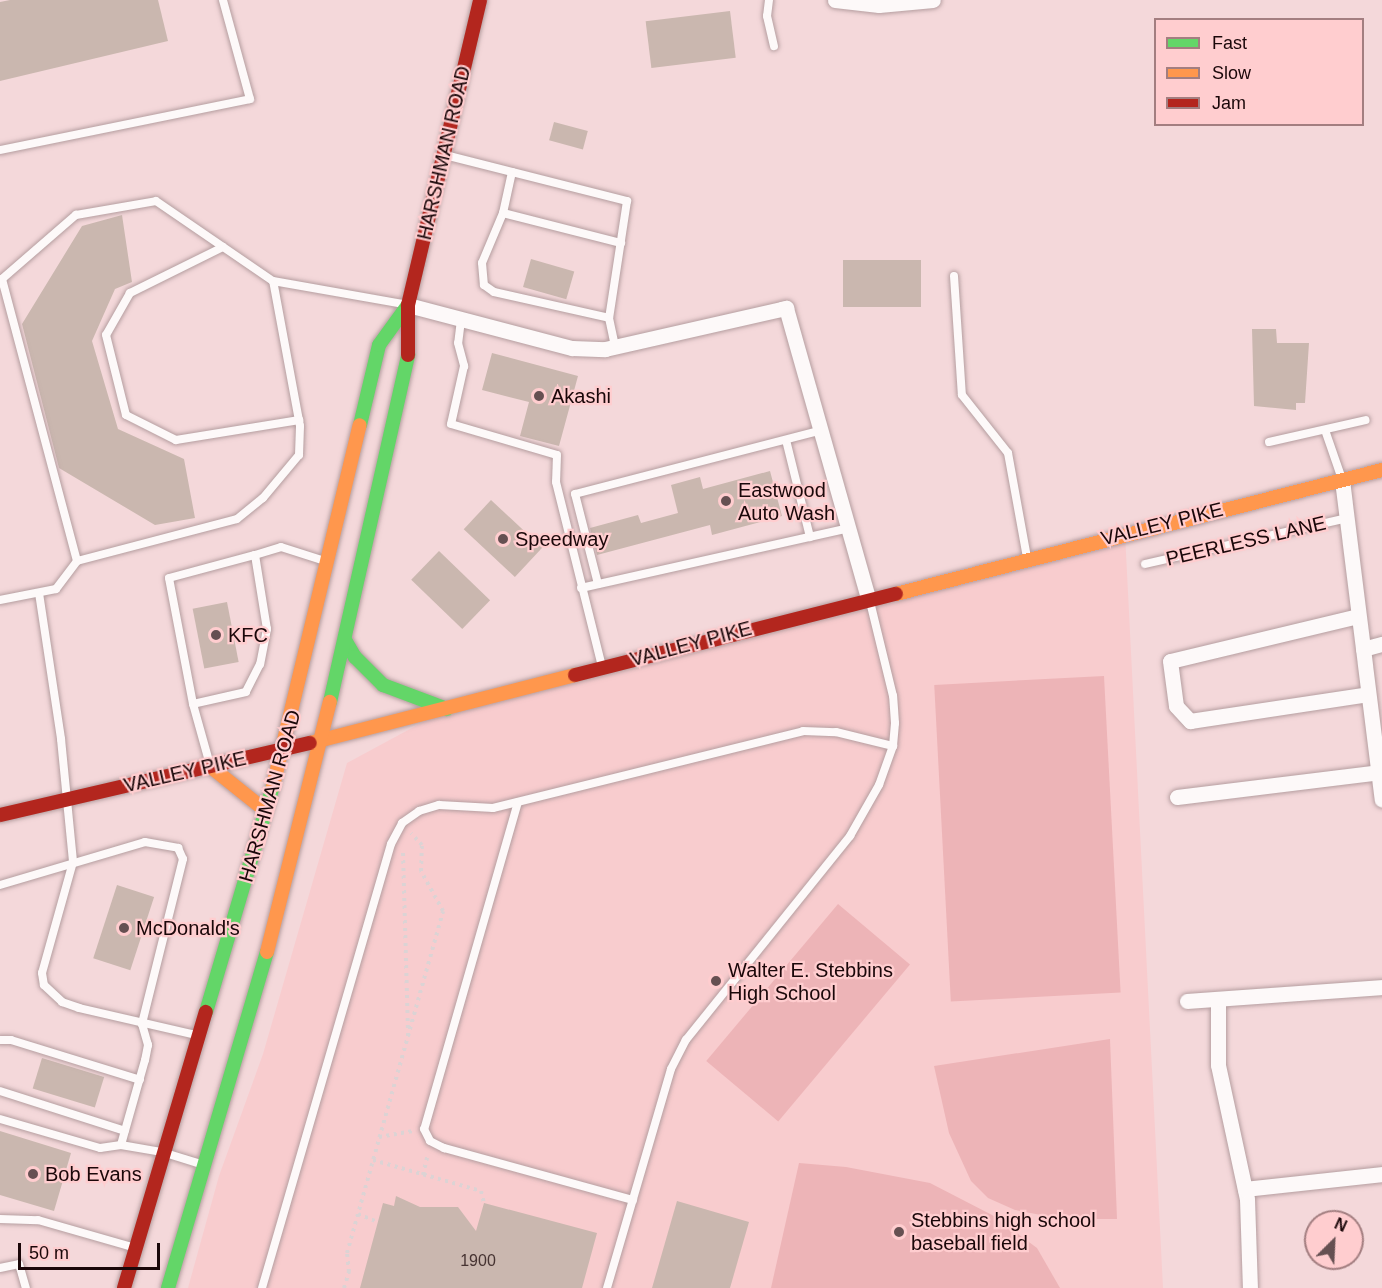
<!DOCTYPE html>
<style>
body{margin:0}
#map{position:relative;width:1382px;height:1288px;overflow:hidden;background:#f4d8da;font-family:Arial,sans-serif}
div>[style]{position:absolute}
.built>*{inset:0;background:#f8ccce}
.green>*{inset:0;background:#edb4b7;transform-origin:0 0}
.building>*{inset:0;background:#cab7af;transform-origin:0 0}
.path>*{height:4px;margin-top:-2px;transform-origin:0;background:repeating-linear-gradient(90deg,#dcd3d4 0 3px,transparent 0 7.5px)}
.roads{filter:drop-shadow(0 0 2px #b59ea0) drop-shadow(0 0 2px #b59ea0)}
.lane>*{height:8px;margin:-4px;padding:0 4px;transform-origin:4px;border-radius:4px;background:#fdf9f9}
.street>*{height:15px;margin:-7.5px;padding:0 7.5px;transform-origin:7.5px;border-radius:7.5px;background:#fdf9f9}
.fast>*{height:14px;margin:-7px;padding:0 7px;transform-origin:7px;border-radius:7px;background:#63d668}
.slow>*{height:14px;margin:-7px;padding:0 7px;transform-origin:7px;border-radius:7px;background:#ff974d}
.jam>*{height:14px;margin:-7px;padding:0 7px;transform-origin:7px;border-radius:7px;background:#b3261e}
.dots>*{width:16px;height:16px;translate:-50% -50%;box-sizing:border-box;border:3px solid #ffcdcf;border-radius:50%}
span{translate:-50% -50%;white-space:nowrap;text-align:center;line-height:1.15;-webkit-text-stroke:4.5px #ffcdcf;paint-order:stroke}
.number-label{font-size:16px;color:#463332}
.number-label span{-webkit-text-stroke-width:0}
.street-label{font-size:20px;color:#1a0709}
.poi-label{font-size:20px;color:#1a0709}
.left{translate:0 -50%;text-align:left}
.legend{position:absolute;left:1154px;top:18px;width:210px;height:108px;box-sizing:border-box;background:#ffcdcf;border:2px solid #a37e80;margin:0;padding:8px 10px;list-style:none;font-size:18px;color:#1a0709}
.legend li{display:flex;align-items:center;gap:12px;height:30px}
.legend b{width:30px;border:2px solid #a37e80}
.north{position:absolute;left:1304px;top:1210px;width:60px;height:60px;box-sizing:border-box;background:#ffcdcf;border:2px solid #a37e80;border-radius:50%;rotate:24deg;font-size:16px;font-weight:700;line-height:24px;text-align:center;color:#1a0709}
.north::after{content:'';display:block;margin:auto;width:21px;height:27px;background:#665052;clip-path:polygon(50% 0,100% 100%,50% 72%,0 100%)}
.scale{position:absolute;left:18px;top:1243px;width:142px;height:27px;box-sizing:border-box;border:3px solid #1a0709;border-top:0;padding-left:8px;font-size:18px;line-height:21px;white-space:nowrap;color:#1a0709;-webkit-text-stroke:4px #ffcdcf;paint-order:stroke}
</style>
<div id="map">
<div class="built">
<i style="clip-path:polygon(1125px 533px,1163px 1288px,188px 1288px,219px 1176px,263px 1054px,347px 763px,447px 709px)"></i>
</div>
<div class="green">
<i style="left:1104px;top:676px;width:317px;height:170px;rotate:87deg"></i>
<i style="left:838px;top:904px;width:94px;height:205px;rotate:40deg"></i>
<i style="clip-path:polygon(1110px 1039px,1117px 1219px,1062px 1219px,1015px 1210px,988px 1198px,971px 1181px,949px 1133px,934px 1066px)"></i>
<i style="clip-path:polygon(799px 1163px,846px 1167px,930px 1183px,992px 1215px,1037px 1248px,1060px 1288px,771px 1288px)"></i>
</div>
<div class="building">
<i style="clip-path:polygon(10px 0,158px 0,168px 41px,0 81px,0 2px)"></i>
<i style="left:730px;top:11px;width:47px;height:85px;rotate:83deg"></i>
<i style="left:554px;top:122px;width:35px;height:19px;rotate:15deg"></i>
<i style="clip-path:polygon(122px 215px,132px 282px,115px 289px,92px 341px,118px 429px,184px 459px,195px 518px,155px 525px,59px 468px,22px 324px,82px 226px)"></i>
<i style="left:531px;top:259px;width:45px;height:29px;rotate:16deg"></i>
<i style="left:843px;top:260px;width:78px;height:47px"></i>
<i style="clip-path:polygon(1252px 329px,1276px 329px,1277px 343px,1309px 343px,1305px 403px,1296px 403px,1296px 410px,1254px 406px)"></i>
<i style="clip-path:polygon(492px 353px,578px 376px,559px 446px,520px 436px,529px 402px,482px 390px)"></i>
<i style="clip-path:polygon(770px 471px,782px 516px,712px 535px,710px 525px,597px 555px,590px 528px,638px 515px,641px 523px,678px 513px,671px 485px,700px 477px,703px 489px)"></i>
<i style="left:491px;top:500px;width:70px;height:40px;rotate:43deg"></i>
<i style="left:439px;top:551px;width:71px;height:40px;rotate:44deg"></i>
<i style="left:227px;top:602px;width:61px;height:35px;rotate:79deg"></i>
<i style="left:117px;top:885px;width:39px;height:77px;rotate:18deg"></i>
<i style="left:42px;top:1058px;width:65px;height:32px;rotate:17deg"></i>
<i style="clip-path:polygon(0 1131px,71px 1153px,54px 1211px,0 1195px)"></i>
<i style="clip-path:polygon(396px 1196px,420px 1207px,458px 1207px,476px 1231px,484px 1203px,597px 1233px,582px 1288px,360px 1288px,383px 1203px,394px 1206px)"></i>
<i style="clip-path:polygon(677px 1201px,749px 1222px,730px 1288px,652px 1288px)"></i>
</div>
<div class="path">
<i style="left:403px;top:853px;width:183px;rotate:88.4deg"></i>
<i style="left:379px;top:1137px;width:36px;rotate:-10deg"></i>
<i style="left:373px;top:1160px;width:112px;rotate:16deg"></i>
<i style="left:481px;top:1191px;width:12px;rotate:76deg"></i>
<i style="left:423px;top:1175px;width:22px;rotate:-77deg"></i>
<i style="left:358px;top:1214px;width:22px;rotate:22deg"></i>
<i style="left:344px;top:1288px;width:17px;rotate:-73deg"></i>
<i style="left:349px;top:1272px;width:19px;rotate:-96deg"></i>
<i style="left:347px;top:1253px;width:355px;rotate:-74.3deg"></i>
<i style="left:443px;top:911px;width:46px;rotate:-118.8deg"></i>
<i style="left:421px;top:871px;width:26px;rotate:-88deg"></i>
<i style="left:422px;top:845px;width:16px;rotate:-133deg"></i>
</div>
<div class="roads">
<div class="lane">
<i style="left:769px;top:0;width:16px;rotate:97deg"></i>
<i style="left:767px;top:16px;width:31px;rotate:77deg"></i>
<i style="left:0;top:150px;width:255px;rotate:-11.5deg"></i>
<i style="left:250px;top:99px;width:103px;rotate:-105.3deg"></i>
<i style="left:445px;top:155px;width:188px;rotate:14.2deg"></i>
<i style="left:627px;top:201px;width:118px;rotate:98.7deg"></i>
<i style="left:609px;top:318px;width:30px;rotate:78deg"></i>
<i style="left:512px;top:172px;width:42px;rotate:102.4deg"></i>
<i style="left:503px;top:213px;width:122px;rotate:14.3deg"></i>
<i style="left:503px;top:213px;width:54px;rotate:112.8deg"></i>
<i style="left:482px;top:263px;width:22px;rotate:85deg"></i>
<i style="left:484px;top:285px;width:12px;rotate:35deg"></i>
<i style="left:494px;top:292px;width:118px;rotate:12.7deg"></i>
<i style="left:223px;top:247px;width:104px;rotate:153.7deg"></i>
<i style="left:130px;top:293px;width:48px;rotate:119.7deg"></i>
<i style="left:106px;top:335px;width:82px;rotate:76deg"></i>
<i style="left:126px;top:415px;width:56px;rotate:26.6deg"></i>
<i style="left:176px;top:440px;width:125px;rotate:-9.2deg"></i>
<i style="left:954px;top:276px;width:119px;rotate:86.2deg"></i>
<i style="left:962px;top:395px;width:74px;rotate:51.6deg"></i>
<i style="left:1008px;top:453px;width:107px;rotate:79.7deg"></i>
<i style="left:461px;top:320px;width:23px;rotate:97deg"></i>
<i style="left:458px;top:343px;width:24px;rotate:75deg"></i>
<i style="left:464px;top:366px;width:59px;rotate:102.6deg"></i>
<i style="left:451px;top:424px;width:110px;rotate:16.3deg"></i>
<i style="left:557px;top:455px;width:27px;rotate:92deg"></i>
<i style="left:556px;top:482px;width:190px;rotate:76deg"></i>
<i style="left:1325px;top:430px;width:52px;rotate:70.9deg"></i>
<i style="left:786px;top:440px;width:100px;rotate:76.1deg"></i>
<i style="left:1269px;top:442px;width:99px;rotate:-12.8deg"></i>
<i style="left:255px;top:555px;width:75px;rotate:80.8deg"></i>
<i style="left:267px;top:629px;width:36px;rotate:101deg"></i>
<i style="left:260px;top:664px;width:31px;rotate:117deg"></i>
<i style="left:246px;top:692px;width:54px;rotate:167.2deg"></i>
<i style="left:193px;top:704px;width:128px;rotate:-100.8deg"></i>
<i style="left:169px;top:578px;width:89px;rotate:-15deg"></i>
<i style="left:255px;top:555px;width:27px;rotate:-17deg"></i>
<i style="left:281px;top:547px;width:46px;rotate:17.7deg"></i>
<i style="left:77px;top:561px;width:165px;rotate:-14.7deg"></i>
<i style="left:237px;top:519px;width:33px;rotate:-39deg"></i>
<i style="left:263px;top:498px;width:56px;rotate:-50.1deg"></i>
<i style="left:299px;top:455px;width:29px;rotate:-88deg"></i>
<i style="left:300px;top:426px;width:147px;rotate:-100.5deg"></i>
<i style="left:1145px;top:564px;width:207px;rotate:-12.8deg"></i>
<i style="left:598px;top:584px;width:93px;rotate:-104.3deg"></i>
<i style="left:575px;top:494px;width:255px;rotate:-14.5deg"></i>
<i style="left:581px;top:588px;width:275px;rotate:-12.6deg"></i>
<i style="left:39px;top:593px;width:148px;rotate:81.4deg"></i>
<i style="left:61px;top:739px;width:124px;rotate:84.4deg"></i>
<i style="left:73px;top:862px;width:115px;rotate:105.6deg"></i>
<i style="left:42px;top:973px;width:12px;rotate:81deg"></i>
<i style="left:44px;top:985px;width:25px;rotate:43deg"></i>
<i style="left:62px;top:1002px;width:18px;rotate:19deg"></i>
<i style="left:79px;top:1008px;width:120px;rotate:13deg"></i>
<i style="left:0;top:600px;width:57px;rotate:-11.1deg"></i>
<i style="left:56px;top:589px;width:35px;rotate:-53deg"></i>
<i style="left:77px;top:561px;width:292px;rotate:-104.9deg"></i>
<i style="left:2px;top:279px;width:98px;rotate:-40.9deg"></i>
<i style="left:76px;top:215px;width:81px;rotate:-9.9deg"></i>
<i style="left:156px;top:201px;width:142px;rotate:34.4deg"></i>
<i style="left:273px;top:281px;width:133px;rotate:10deg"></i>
<i style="left:193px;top:704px;width:63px;rotate:74.4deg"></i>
<i style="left:518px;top:802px;width:340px;rotate:106deg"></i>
<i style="left:424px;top:1129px;width:13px;rotate:63deg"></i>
<i style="left:430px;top:1141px;width:16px;rotate:27deg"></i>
<i style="left:444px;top:1148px;width:196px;rotate:15.4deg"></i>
<i style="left:0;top:885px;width:151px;rotate:-16.5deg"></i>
<i style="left:145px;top:842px;width:34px;rotate:10deg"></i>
<i style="left:178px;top:848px;width:12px;rotate:66deg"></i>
<i style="left:183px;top:859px;width:170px;rotate:104deg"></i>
<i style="left:142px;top:1024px;width:22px;rotate:74deg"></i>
<i style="left:148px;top:1045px;width:15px;rotate:101deg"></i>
<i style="left:145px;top:1060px;width:88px;rotate:105.8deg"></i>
<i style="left:121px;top:1145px;width:21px;rotate:172deg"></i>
<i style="left:100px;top:1148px;width:104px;rotate:-163.8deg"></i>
<i style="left:0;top:1040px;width:11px"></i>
<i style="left:11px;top:1040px;width:135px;rotate:17.2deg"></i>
<i style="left:0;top:1091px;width:131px;rotate:17.7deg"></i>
<i style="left:121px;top:1145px;width:42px;rotate:9.7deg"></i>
<i style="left:162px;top:1152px;width:41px;rotate:17.1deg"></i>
<i style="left:0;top:1219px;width:38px;rotate:2deg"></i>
<i style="left:38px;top:1220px;width:98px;rotate:16deg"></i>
<i style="left:0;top:1268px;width:19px;rotate:-12deg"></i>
<i style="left:19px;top:1264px;width:25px;rotate:74deg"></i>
<i style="left:262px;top:1288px;width:462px;rotate:-73.8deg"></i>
<i style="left:391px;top:844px;width:24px;rotate:-62deg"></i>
<i style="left:402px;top:823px;width:21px;rotate:-35deg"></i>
<i style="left:419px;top:811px;width:21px;rotate:-17deg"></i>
<i style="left:439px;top:805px;width:54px;rotate:3.2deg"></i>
<i style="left:493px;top:808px;width:319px;rotate:-13.9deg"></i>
<i style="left:803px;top:731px;width:33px;rotate:2deg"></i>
<i style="left:836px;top:732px;width:59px;rotate:13.8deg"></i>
<i style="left:607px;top:1288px;width:228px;rotate:-73.7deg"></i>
<i style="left:671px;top:1069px;width:33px;rotate:-63deg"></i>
<i style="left:686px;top:1040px;width:262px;rotate:-51.2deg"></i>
<i style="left:850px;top:836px;width:59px;rotate:-60.4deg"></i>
<i style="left:879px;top:785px;width:41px;rotate:-70.3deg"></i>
<i style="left:893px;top:746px;width:23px;rotate:-85deg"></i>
<i style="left:895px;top:723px;width:27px;rotate:-94deg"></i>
<i style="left:893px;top:696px;width:97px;rotate:-103.7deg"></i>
</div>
<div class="street">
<i style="left:835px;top:0;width:44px;rotate:6.5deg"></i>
<i style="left:879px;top:5px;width:54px;rotate:-5.3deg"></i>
<i style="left:408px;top:305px;width:170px;rotate:14.7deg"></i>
<i style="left:572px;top:348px;width:33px;rotate:2deg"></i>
<i style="left:605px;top:349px;width:186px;rotate:-12.8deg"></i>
<i style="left:786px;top:308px;width:301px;rotate:74.2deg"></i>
<i style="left:1342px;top:480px;width:322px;rotate:82.9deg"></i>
<i style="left:1358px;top:616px;width:193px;rotate:166.5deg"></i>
<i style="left:1170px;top:661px;width:45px;rotate:82.4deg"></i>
<i style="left:1176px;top:706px;width:21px;rotate:47deg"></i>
<i style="left:1190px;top:721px;width:180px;rotate:-8.6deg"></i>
<i style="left:1363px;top:649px;width:20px;rotate:-15deg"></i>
<i style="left:1177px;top:797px;width:207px;rotate:-7deg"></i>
<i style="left:1218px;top:999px;width:66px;rotate:90deg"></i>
<i style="left:1218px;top:1065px;width:137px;rotate:77.8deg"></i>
<i style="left:1247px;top:1199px;width:89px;rotate:88.1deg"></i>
<i style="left:1187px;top:1001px;width:196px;rotate:-4.1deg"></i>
<i style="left:1245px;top:1189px;width:138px;rotate:-6.2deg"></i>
</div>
<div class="fast">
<i style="left:360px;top:425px;width:82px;rotate:-76.6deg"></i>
<i style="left:379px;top:345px;width:49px;rotate:-54.1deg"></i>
<i style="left:345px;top:640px;width:20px;rotate:60deg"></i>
<i style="left:355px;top:657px;width:40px;rotate:45deg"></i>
<i style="left:383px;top:685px;width:68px;rotate:20.6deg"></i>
<i style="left:330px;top:702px;width:356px;rotate:-77.3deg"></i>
<i style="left:206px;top:1012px;width:236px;rotate:-73.5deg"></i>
<i style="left:168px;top:1288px;width:350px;rotate:-73.6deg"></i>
</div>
<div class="slow">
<i style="left:896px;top:594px;width:502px;rotate:-14.31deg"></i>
<i style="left:310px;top:743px;width:274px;rotate:-14.4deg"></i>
<i style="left:211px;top:767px;width:70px;rotate:38.7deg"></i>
<i style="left:273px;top:786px;width:371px;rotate:-76.5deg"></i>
<i style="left:267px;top:952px;width:258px;rotate:-75.9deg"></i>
</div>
<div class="jam">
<i style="left:408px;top:355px;width:50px;rotate:-90deg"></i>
<i style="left:408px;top:305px;width:313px;rotate:-76.7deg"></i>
<i style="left:575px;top:675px;width:331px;rotate:-14.2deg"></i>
<i style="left:0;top:815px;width:318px;rotate:-13.1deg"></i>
<i style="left:124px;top:1288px;width:288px;rotate:-73.5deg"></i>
</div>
</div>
<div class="dots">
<i style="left:539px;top:396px;background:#665052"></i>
<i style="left:726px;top:501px;background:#665052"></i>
<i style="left:503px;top:539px;background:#665052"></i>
<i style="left:216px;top:635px;background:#665052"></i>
<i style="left:124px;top:928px;background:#665052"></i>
<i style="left:716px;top:981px;background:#665052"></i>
<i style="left:33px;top:1174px;background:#665052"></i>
<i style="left:899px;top:1232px;background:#665052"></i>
</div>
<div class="number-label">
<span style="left:478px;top:1261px">1900</span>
</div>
<div class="street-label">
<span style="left:444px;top:153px;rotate:-77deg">HARSHMAN ROAD</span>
<span style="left:1162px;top:524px;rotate:-14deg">VALLEY PIKE</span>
<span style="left:1246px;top:541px;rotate:-13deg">PEERLESS LANE</span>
<span style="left:691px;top:644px;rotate:-15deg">VALLEY PIKE</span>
<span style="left:185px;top:772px;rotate:-13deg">VALLEY PIKE</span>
<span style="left:270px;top:796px;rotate:-74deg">HARSHMAN ROAD</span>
</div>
<div class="poi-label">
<span class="left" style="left:551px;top:396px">Akashi</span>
<span class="left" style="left:738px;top:502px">Eastwood<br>Auto Wash</span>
<span class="left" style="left:515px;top:539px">Speedway</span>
<span class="left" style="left:228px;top:635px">KFC</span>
<span class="left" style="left:136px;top:928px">McDonald's</span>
<span class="left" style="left:728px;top:982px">Walter E. Stebbins<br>High School</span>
<span class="left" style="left:45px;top:1174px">Bob Evans</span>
<span class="left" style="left:911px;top:1232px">Stebbins high school<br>baseball field</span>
</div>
<ul class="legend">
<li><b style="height:8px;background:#63d668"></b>Fast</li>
<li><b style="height:8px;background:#ff974d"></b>Slow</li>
<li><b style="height:8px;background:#b3261e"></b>Jam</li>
</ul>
<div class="north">N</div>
<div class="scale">50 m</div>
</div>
